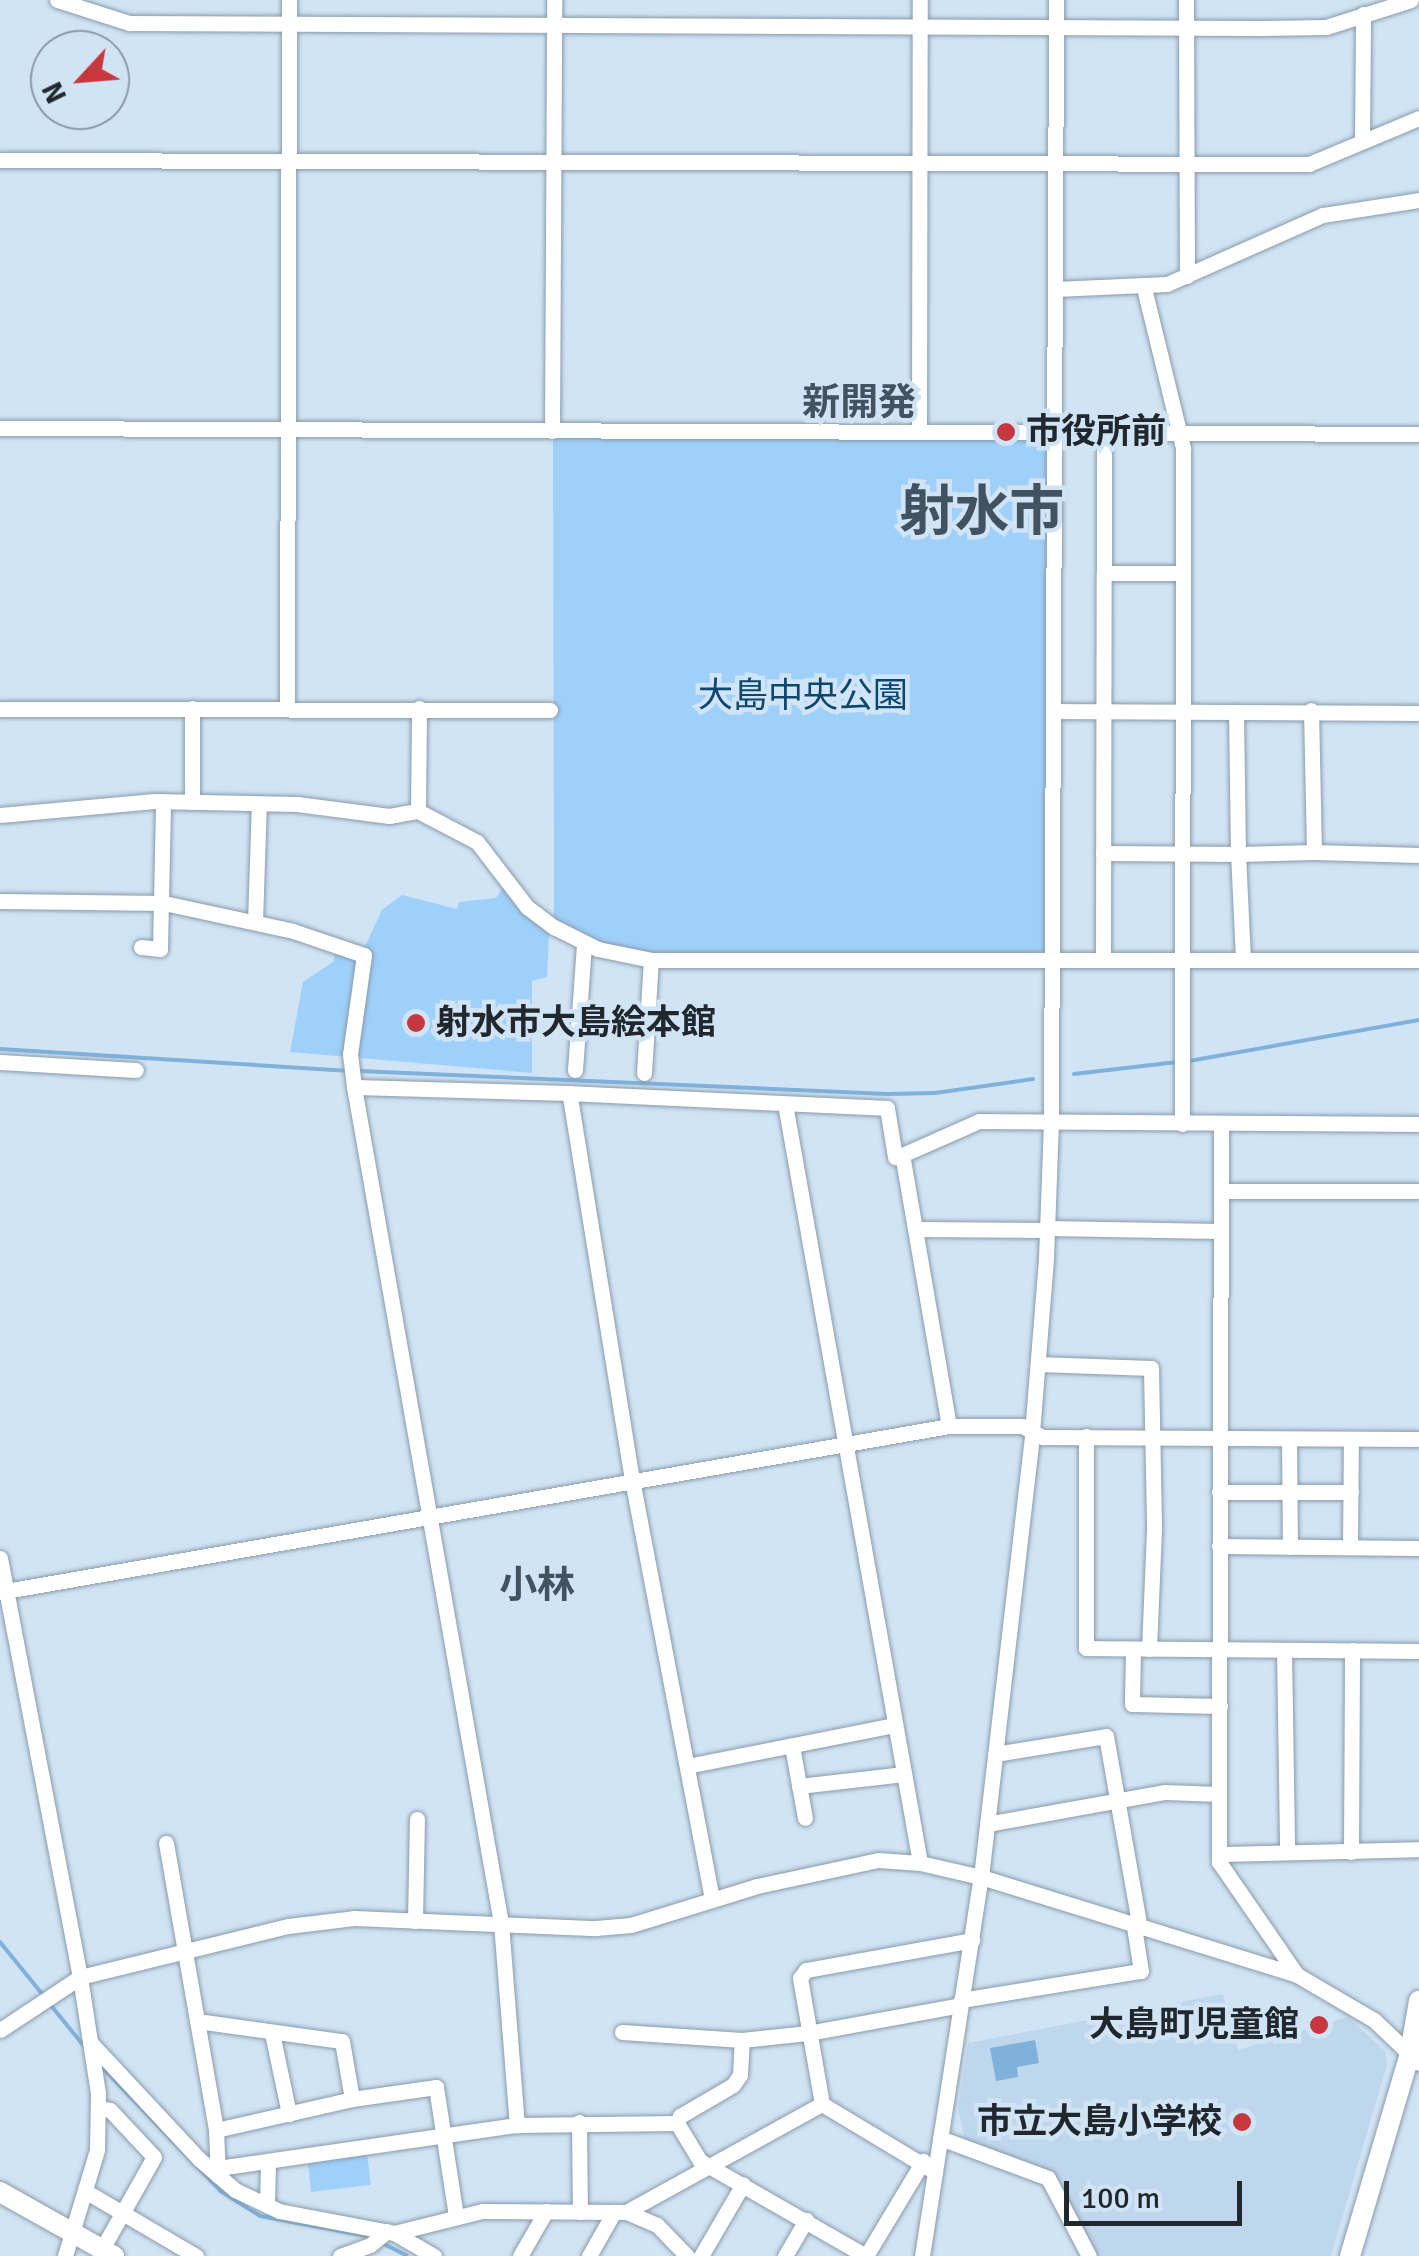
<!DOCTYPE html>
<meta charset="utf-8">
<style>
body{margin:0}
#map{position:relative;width:1419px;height:2256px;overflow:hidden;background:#d1e4f5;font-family:Signika,"Noto Sans JP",sans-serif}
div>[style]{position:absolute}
.built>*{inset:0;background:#bfd7ed}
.green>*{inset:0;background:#9fd0fa;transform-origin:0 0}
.water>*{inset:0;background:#7fb1db}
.stream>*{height:4px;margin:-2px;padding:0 2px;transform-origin:2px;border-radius:2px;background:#7fb1db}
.roads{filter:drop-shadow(0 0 2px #899baa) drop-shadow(0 0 2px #899baa)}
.minor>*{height:15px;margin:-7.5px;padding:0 7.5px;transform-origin:7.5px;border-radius:7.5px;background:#fff}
.major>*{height:20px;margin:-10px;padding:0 10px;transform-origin:10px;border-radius:10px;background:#fff}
.dots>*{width:28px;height:28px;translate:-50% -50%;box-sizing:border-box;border:5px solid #d1e4f5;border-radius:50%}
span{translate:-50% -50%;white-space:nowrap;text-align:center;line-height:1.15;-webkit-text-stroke:9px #d1e4f5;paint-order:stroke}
.poi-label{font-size:35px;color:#20272d;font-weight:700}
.left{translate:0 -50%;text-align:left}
.right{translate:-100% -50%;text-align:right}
.park-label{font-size:35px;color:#0c4770}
.neighbourhood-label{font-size:38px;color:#425260;font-weight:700}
.town-label{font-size:55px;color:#425260;font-weight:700}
.north{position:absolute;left:30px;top:30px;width:100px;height:100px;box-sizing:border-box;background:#d1e4f5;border:2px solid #8a98a5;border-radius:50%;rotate:244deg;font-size:28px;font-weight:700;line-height:40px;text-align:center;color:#20272d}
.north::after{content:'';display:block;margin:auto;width:35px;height:45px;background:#c6373e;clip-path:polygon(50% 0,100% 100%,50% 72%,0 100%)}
.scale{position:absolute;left:1064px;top:2181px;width:178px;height:45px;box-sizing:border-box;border:5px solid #20272d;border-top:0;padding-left:12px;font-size:30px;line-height:35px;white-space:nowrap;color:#20272d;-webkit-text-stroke:8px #d1e4f5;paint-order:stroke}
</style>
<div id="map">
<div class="built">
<i style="clip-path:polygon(1223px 1994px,1238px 2050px,1348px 2017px,1385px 2051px,1387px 2065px,1331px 2256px,1097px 2256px,1090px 2251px,1053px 2174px,965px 2141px,958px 2109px,968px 2043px)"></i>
</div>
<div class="green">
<i style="clip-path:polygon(553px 432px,1054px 433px,1051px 958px,628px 956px,554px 927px)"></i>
<i style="clip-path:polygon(503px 887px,549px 930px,547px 977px,532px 981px,532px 1073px,290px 1052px,303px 982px,333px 962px,335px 951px,359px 959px,382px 910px,402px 895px,457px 909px,459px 902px,496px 898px)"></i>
<i style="left:367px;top:2153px;width:32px;height:60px;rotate:83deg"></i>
</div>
<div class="water">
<i style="clip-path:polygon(1035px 2040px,1039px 2063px,1017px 2067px,1018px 2077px,996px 2081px,990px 2048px)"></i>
</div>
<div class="stream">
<i style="left:0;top:1049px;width:350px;rotate:3.6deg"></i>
<i style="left:1189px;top:1061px;width:234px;rotate:-10.1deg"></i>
<i style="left:359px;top:1071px;width:529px;rotate:2.49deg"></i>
<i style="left:888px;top:1094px;width:47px;rotate:-1.2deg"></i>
<i style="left:935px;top:1093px;width:99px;rotate:-8.1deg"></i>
<i style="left:1074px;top:1074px;width:104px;rotate:-6.6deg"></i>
<i style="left:0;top:1942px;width:68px;rotate:50.9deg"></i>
<i style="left:49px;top:2003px;width:55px;rotate:50.9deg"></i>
<i style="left:100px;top:2065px;width:176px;rotate:46.2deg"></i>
<i style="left:222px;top:2192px;width:45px;rotate:32.3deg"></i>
<i style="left:260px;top:2216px;width:109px;rotate:10.6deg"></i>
<i style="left:380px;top:2242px;width:30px;rotate:27deg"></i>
</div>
<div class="roads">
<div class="minor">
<i style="left:57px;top:0;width:76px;rotate:17.7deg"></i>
<i style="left:129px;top:23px;width:1133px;rotate:0.25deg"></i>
<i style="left:1262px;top:28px;width:64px;rotate:-0.9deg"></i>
<i style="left:1326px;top:27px;width:89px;rotate:-17.6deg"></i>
<i style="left:1186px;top:0;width:276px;rotate:89.8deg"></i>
<i style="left:1362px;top:141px;width:127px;rotate:-89.5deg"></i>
<i style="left:0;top:160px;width:1309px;rotate:0.18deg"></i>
<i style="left:1309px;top:164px;width:119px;rotate:-22.7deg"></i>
<i style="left:1144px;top:288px;width:165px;rotate:76.3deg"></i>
<i style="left:1183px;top:448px;width:676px;rotate:90.08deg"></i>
<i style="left:1055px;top:289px;width:112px;rotate:-2.6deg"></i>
<i style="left:1167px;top:284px;width:171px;rotate:-23.9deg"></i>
<i style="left:1323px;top:215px;width:97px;rotate:-8.9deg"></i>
<i style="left:0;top:428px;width:1419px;rotate:0.24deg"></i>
<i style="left:552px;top:431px;width:431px;rotate:-89.7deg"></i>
<i style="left:919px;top:431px;width:431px;rotate:-89.9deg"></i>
<i style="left:1104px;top:573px;width:140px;rotate:-90deg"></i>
<i style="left:192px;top:708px;width:94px;rotate:90deg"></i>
<i style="left:287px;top:708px;width:708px;rotate:-89.84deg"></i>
<i style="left:0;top:709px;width:550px;rotate:0.1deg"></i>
<i style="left:1054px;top:711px;width:365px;rotate:0.3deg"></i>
<i style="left:418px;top:811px;width:103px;rotate:-89.4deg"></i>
<i style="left:0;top:815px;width:155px;rotate:-5.2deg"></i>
<i style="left:154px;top:801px;width:143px;rotate:1.2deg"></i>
<i style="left:297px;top:804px;width:93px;rotate:7.4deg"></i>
<i style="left:389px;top:816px;width:29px;rotate:-10deg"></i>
<i style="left:418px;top:811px;width:67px;rotate:27.7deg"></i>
<i style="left:477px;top:842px;width:82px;rotate:52.4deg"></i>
<i style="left:527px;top:907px;width:34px;rotate:37deg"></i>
<i style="left:554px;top:927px;width:49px;rotate:26.6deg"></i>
<i style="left:598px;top:949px;width:54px;rotate:11.7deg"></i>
<i style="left:651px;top:960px;width:768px"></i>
<i style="left:1314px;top:852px;width:105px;rotate:1.6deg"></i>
<i style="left:1103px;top:853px;width:135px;rotate:0.4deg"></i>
<i style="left:1238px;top:854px;width:142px;rotate:-90.8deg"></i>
<i style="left:0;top:901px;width:164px;rotate:0.7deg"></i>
<i style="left:164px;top:903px;width:132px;rotate:12.2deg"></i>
<i style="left:293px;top:931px;width:75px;rotate:18.7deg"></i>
<i style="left:364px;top:955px;width:100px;rotate:98deg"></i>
<i style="left:350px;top:1054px;width:33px;rotate:83deg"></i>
<i style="left:354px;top:1087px;width:849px;rotate:80.03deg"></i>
<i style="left:501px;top:1923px;width:203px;rotate:85.5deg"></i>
<i style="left:255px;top:922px;width:118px;rotate:-88.1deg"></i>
<i style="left:141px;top:947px;width:19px;rotate:6deg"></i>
<i style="left:160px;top:949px;width:148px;rotate:-88.8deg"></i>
<i style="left:1103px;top:959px;width:386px;rotate:-89.9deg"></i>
<i style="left:1104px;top:573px;width:79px"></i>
<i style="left:1243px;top:959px;width:105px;rotate:-92.7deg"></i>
<i style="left:1238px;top:854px;width:76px;rotate:-1.5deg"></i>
<i style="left:1314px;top:852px;width:142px;rotate:-91.2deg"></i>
<i style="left:0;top:1062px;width:136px;rotate:3.4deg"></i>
<i style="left:575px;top:1070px;width:127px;rotate:-85.9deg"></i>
<i style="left:644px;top:1073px;width:113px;rotate:-86.5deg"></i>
<i style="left:354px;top:1087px;width:215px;rotate:1.6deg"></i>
<i style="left:785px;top:1104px;width:771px;rotate:79.91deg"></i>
<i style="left:1221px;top:1124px;width:738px;rotate:90.16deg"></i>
<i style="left:1219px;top:1862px;width:137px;rotate:55.4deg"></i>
<i style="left:1221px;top:1191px;width:198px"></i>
<i style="left:1047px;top:1228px;width:173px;rotate:1deg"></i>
<i style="left:915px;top:1229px;width:132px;rotate:0.4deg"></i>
<i style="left:1038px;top:1364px;width:113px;rotate:2deg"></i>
<i style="left:1151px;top:1368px;width:162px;rotate:88.9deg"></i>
<i style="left:1154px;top:1530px;width:119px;rotate:92.4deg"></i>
<i style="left:949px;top:1426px;width:275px;rotate:-99.8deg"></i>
<i style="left:902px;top:1155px;width:84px;rotate:-23.8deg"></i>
<i style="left:979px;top:1121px;width:440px;rotate:0.4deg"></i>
<i style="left:1086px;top:1436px;width:212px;rotate:90deg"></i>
<i style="left:1086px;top:1648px;width:333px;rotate:0.5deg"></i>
<i style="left:1289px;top:1439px;width:108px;rotate:89.5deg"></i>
<i style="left:1219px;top:1492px;width:132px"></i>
<i style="left:1219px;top:1546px;width:200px;rotate:0.6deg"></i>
<i style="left:1350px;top:1547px;width:108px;rotate:-89.5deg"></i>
<i style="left:0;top:1558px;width:427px;rotate:79.2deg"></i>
<i style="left:80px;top:1977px;width:117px;rotate:81.2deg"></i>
<i style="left:98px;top:2093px;width:57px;rotate:91deg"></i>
<i style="left:97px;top:2150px;width:111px;rotate:106.8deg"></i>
<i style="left:0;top:1592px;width:963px;rotate:-9.92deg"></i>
<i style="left:949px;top:1426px;width:73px"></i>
<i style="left:1022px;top:1426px;width:24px;rotate:28deg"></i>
<i style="left:1043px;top:1437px;width:376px;rotate:0.3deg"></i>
<i style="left:1133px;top:1650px;width:54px;rotate:91.1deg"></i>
<i style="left:1132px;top:1704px;width:88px;rotate:1.3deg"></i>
<i style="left:1284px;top:1650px;width:202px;rotate:89.1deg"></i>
<i style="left:792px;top:1746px;width:73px;rotate:79.8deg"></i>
<i style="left:995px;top:1754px;width:112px;rotate:-9.2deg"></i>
<i style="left:1106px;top:1736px;width:195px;rotate:80deg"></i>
<i style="left:687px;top:1766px;width:212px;rotate:-11.2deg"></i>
<i style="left:799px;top:1786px;width:106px;rotate:-6.5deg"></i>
<i style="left:987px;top:1824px;width:181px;rotate:-10.2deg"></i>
<i style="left:1165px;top:1792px;width:54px;rotate:2.1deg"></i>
<i style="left:166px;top:1843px;width:291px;rotate:80.1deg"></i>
<i style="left:216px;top:2130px;width:46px;rotate:87.5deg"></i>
<i style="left:1351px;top:1852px;width:202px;rotate:-89.7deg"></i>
<i style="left:1221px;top:1854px;width:198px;rotate:-1.4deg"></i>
<i style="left:712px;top:1899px;width:427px;rotate:-100.8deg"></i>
<i style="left:632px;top:1480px;width:392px;rotate:-99.2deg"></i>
<i style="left:569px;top:1093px;width:318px;rotate:2.7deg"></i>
<i style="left:887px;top:1108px;width:50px;rotate:80.7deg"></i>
<i style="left:415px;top:1921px;width:102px;rotate:-88.9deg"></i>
<i style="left:961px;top:2000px;width:182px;rotate:-9.2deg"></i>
<i style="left:1141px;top:1971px;width:45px;rotate:-99deg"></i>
<i style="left:197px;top:2021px;width:146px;rotate:7.9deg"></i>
<i style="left:342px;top:2041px;width:59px;rotate:80.2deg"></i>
<i style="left:0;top:2030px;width:96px;rotate:-33.5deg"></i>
<i style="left:80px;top:1977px;width:214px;rotate:-13.8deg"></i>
<i style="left:288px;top:1926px;width:66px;rotate:-6.9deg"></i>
<i style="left:354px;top:1918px;width:242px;rotate:2.4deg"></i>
<i style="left:596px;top:1928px;width:35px;rotate:-5deg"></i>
<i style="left:631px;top:1925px;width:132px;rotate:-17.2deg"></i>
<i style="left:757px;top:1886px;width:124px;rotate:-12.1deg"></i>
<i style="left:878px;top:1860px;width:42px;rotate:4.1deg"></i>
<i style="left:920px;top:1863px;width:63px;rotate:12.9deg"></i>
<i style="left:981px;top:1877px;width:331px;rotate:17.2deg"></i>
<i style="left:1297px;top:1975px;width:89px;rotate:30.3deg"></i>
<i style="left:1374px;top:2020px;width:62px;rotate:43.7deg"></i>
<i style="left:622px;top:2032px;width:120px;rotate:3.8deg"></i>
<i style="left:742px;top:2040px;width:66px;rotate:-6.1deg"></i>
<i style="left:808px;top:2033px;width:155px;rotate:-10.4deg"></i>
<i style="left:272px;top:2033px;width:83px;rotate:78.1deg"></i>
<i style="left:90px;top:2042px;width:160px;rotate:47deg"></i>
<i style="left:199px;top:2159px;width:48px;rotate:40.7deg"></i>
<i style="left:235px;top:2190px;width:49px;rotate:25.5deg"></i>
<i style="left:279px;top:2211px;width:117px;rotate:10.8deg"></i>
<i style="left:98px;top:2108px;width:12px;rotate:9deg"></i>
<i style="left:110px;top:2110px;width:64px;rotate:46.9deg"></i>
<i style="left:154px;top:2157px;width:106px;rotate:119.5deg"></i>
<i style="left:579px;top:2122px;width:90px;rotate:89.4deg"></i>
<i style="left:677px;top:2123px;width:8px;rotate:-67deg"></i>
<i style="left:680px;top:2116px;width:61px;rotate:-30.3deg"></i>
<i style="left:733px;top:2085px;width:12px;rotate:-55deg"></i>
<i style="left:740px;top:2075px;width:35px;rotate:-87deg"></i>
<i style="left:216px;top:2130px;width:139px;rotate:-12.8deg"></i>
<i style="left:352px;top:2099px;width:85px;rotate:-8.1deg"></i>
<i style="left:436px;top:2087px;width:131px;rotate:81.2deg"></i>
<i style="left:940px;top:2138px;width:115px;rotate:20.3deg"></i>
<i style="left:1048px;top:2178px;width:88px;rotate:62.3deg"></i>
<i style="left:218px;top:2168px;width:302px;rotate:-8.2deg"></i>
<i style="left:517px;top:2125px;width:160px;rotate:-0.7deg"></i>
<i style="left:677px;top:2123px;width:44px;rotate:58.8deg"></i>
<i style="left:700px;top:2161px;width:191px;rotate:29.8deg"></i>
<i style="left:935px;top:2172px;width:132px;rotate:-149deg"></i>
<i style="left:822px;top:2104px;width:128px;rotate:-99.9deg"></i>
<i style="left:800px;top:1978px;width:10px;rotate:-53deg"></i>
<i style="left:806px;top:1970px;width:169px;rotate:-10.2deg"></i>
<i style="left:85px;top:2191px;width:129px;rotate:30.4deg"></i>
<i style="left:267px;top:2205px;width:41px;rotate:-88.6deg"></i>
<i style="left:340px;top:2256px;width:32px;rotate:-20deg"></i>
<i style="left:370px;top:2245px;width:22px;rotate:-39deg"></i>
<i style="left:434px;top:2256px;width:46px;rotate:-150.1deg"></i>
<i style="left:394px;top:2233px;width:91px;rotate:-14deg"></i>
<i style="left:482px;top:2211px;width:144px;rotate:0.4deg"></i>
<i style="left:520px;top:2256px;width:52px;rotate:-60deg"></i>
<i style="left:589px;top:2256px;width:51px;rotate:-60.4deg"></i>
<i style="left:687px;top:2256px;width:43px;rotate:-134.1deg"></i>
<i style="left:657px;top:2225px;width:34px;rotate:-157deg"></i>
<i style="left:626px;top:2212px;width:224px;rotate:-28.9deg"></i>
<i style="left:701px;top:2256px;width:83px;rotate:-59.7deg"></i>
<i style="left:785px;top:2256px;width:42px;rotate:-59.7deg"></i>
<i style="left:866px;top:2256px;width:111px;rotate:-59deg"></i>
<i style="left:922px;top:2256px;width:384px;rotate:-81.2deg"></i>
<i style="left:981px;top:1877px;width:447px;rotate:-83.4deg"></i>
<i style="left:1032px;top:1433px;width:176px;rotate:-85.4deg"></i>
<i style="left:1046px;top:1258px;width:136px;rotate:-87.9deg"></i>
<i style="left:1051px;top:1122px;width:1122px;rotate:-89.74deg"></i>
</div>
<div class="major">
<i style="left:0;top:2192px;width:131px;rotate:29.3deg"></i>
<i style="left:1350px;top:2256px;width:212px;rotate:-73.5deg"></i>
<i style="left:1410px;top:2053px;width:53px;rotate:-80.2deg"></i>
</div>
</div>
<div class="dots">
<i style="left:1006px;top:432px;background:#c6373e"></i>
<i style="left:416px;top:1023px;background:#c6373e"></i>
<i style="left:1319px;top:2025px;background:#c6373e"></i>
<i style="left:1242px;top:2122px;background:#c6373e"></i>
</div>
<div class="poi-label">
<span class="left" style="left:1026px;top:432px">市役所前</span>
<span class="left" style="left:436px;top:1023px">射水市大島絵本館</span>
<span class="right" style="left:1299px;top:2025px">大島町児童館</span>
<span class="right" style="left:1222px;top:2122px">市立大島小学校</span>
</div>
<div class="park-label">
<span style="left:803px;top:696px">大島中央公園</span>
</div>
<div class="neighbourhood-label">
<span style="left:859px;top:403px">新開発</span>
<span style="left:537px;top:1586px">小林</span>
</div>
<div class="town-label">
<span style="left:982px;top:513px">射水市</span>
</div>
<div class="north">N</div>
<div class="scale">100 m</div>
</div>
